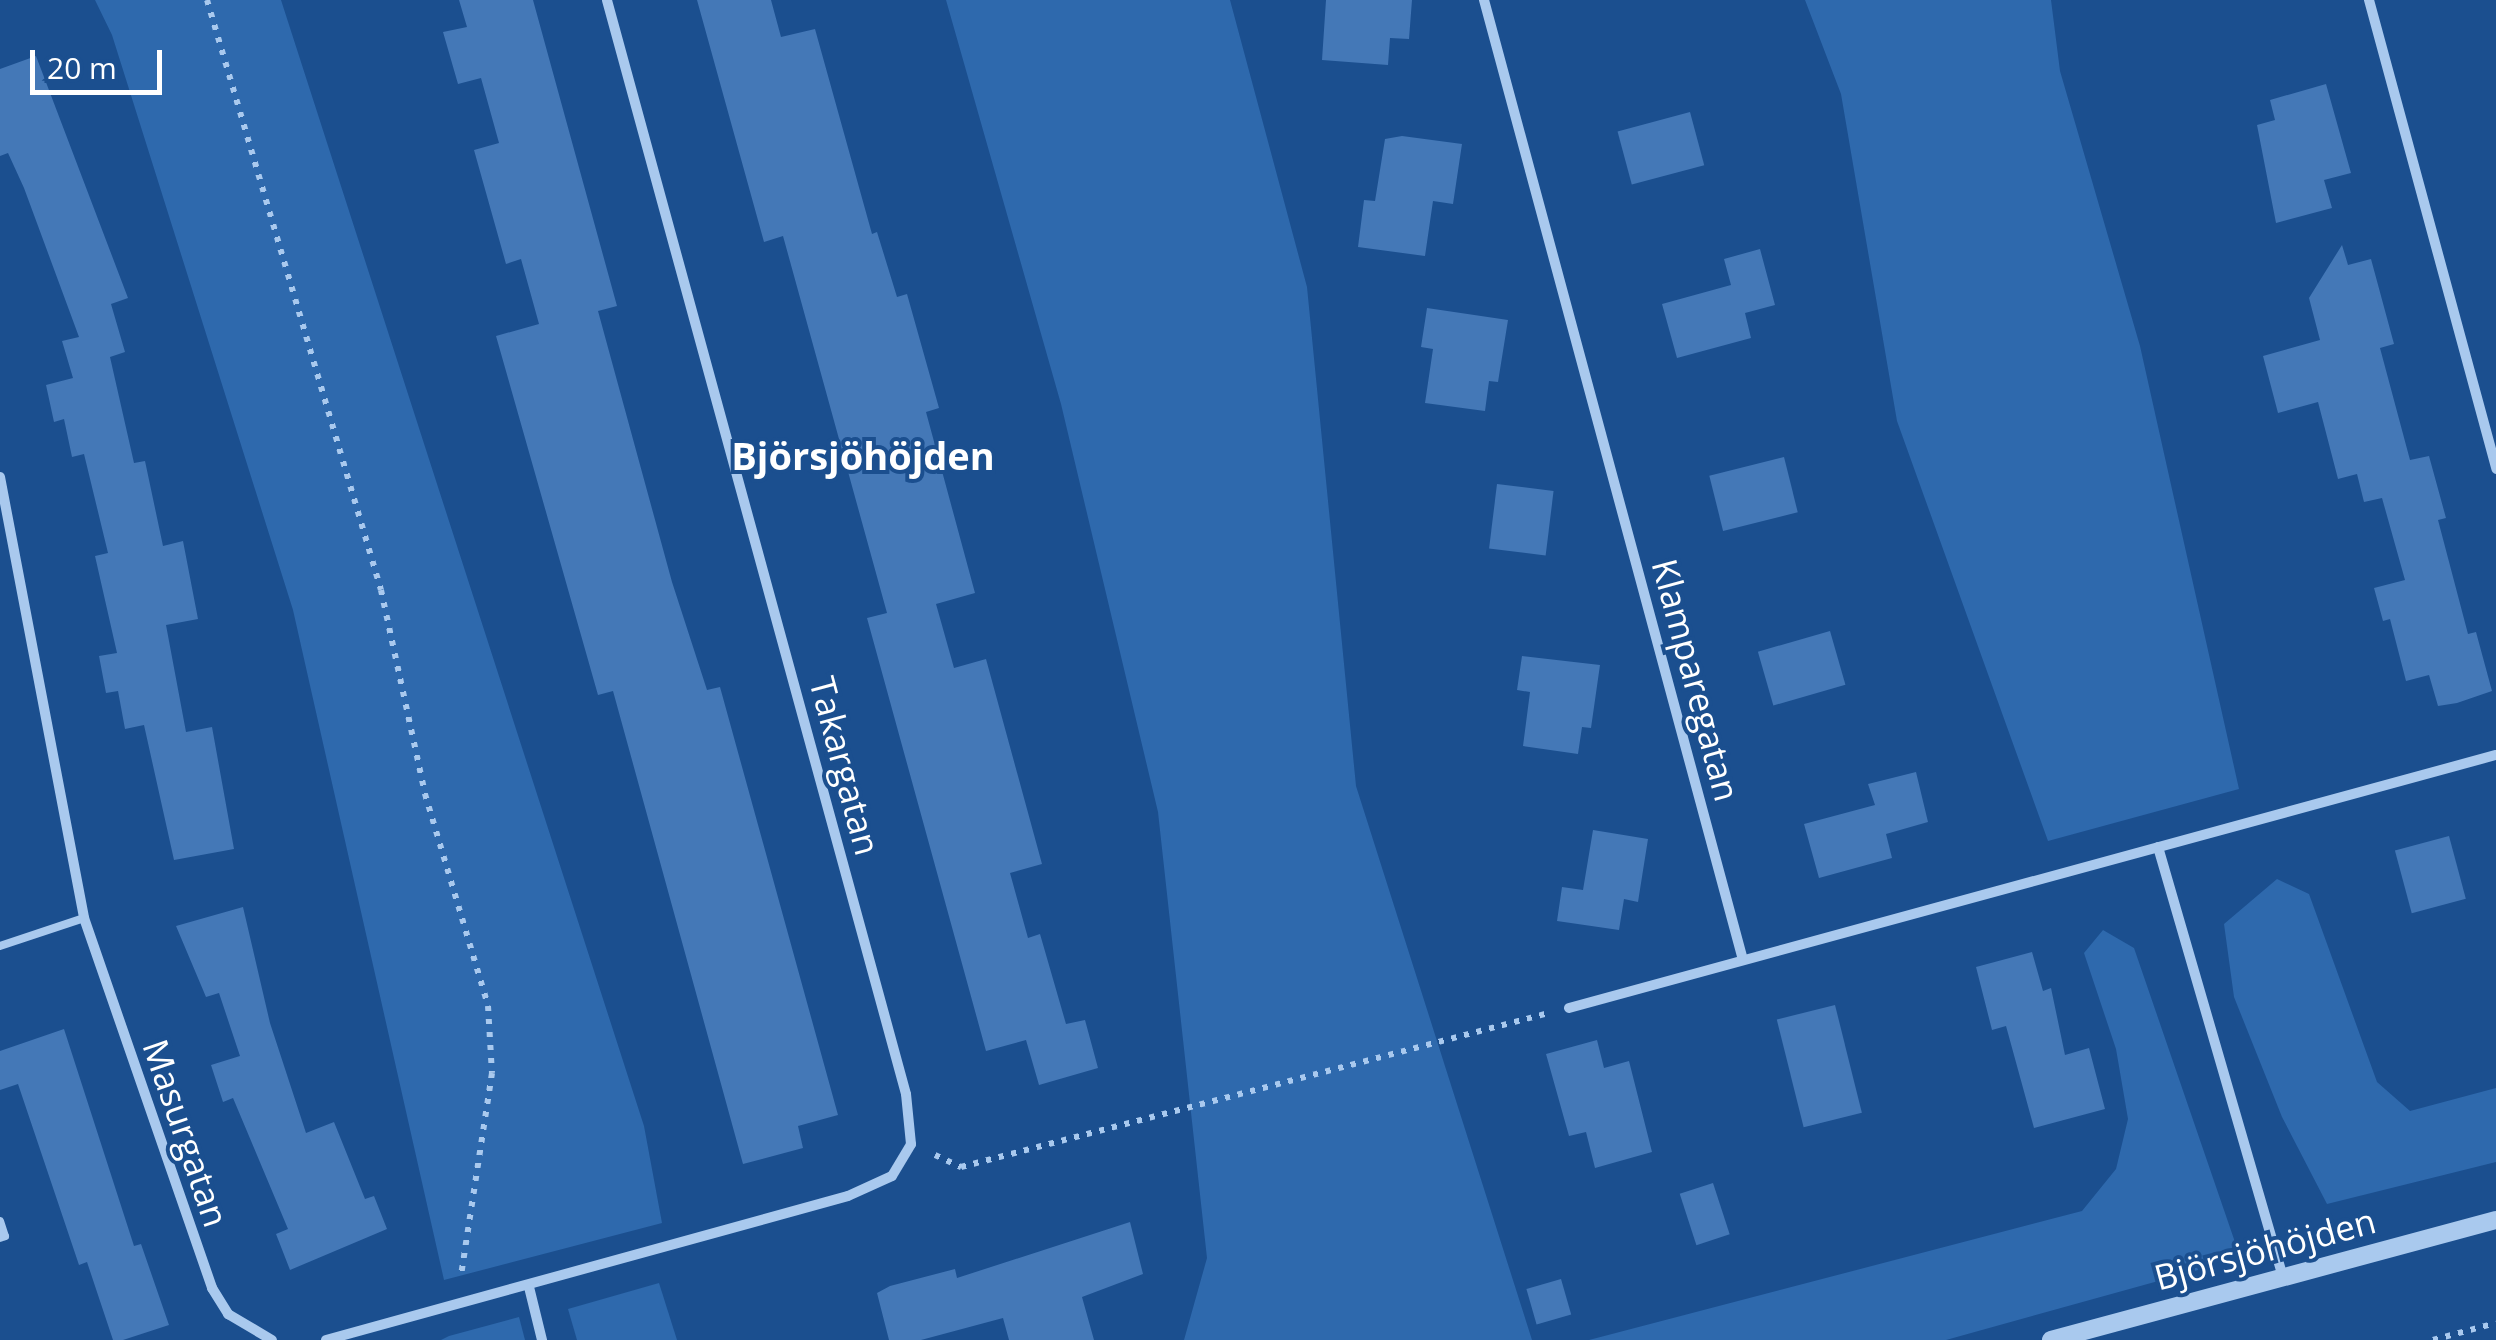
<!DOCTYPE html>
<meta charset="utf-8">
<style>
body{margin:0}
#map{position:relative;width:2496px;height:1340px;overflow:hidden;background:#1b4f8f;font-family:"Open Sans",sans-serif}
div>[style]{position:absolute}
.green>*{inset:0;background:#2e69ad}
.building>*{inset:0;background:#4478b7;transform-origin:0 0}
.path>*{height:6px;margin-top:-3px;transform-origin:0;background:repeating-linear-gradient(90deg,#a9c9ee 0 5px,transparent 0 13px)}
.service>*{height:8px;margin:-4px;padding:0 4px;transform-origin:4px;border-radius:4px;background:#a9c9ee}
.minor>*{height:10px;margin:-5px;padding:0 5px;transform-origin:5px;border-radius:5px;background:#a9c9ee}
.tertiary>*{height:18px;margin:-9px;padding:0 9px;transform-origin:9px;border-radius:9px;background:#a9c9ee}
span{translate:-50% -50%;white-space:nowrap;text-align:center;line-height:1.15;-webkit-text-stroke:8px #1b4f8f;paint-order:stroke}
.street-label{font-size:35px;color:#fff}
.neighbourhood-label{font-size:38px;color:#fff;font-weight:700}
.scale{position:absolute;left:30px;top:50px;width:132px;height:45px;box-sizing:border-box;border:5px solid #fff;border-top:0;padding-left:12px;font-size:30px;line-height:35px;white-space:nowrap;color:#fff;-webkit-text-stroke:8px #1b4f8f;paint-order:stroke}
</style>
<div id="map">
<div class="green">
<i style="clip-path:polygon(95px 0,281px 0,644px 1126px,662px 1223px,444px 1280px,293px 610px,112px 35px)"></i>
<i style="clip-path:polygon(946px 0,1230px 0,1307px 287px,1356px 786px,1532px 1340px,1184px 1340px,1207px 1258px,1158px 812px,1061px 404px)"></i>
<i style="clip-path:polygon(1805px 0,2051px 0,2060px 71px,2140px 346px,2239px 789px,2048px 841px,1897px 421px,1841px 94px)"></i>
<i style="clip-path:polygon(2277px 879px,2309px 894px,2377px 1082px,2410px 1111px,2496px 1088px,2496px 1162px,2327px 1204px,2282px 1117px,2234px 997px,2224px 924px)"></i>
<i style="clip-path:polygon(2103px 930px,2134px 948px,2236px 1245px,2198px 1270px,1946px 1340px,1589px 1340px,2082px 1211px,2116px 1169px,2128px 1119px,2116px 1049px,2084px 953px)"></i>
<i style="clip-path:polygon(659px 1283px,677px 1340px,577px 1340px,568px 1309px)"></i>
<i style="clip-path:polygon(519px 1317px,525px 1340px,441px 1340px,449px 1336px)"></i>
</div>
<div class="building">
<i style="clip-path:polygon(459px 0,533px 0,617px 306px,598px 311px,672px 582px,707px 690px,720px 687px,838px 1115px,798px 1126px,803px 1148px,743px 1164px,613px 691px,598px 695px,496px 336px,539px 324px,521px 259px,506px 264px,474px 150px,499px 143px,481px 78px,458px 84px,443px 32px,467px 27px)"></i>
<i style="clip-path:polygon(697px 0,771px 0,781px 37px,815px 29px,872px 234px,877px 232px,897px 297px,907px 294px,939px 408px,926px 412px,975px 593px,936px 604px,954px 668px,986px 659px,1042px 864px,1010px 873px,1028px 938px,1040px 934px,1066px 1024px,1085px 1020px,1098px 1068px,1039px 1085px,1026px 1040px,986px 1051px,867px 618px,887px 613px,783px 236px,764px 242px)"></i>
<i style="clip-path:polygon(1326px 0,1412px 0,1409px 39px,1390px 38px,1388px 65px,1322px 60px)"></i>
<i style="clip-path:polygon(36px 56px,128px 298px,111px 304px,125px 352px,110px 357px,134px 463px,145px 461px,163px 546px,183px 541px,198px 619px,166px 625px,186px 732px,212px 727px,234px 849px,174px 860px,144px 725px,125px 729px,118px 691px,106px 693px,99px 656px,117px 653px,95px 556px,108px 553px,84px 454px,72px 457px,64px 419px,54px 422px,46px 385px,73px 378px,62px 341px,79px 337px,24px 188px,8px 153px,0 156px,0 69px)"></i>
<i style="clip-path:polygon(2326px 84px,2351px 173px,2324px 180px,2332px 208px,2276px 223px,2257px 125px,2275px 120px,2270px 100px)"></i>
<i style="left:1690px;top:112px;width:55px;height:75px;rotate:75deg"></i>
<i style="clip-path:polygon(1402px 136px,1462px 144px,1453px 204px,1433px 201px,1425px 256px,1358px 247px,1364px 200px,1375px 201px,1385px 139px)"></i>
<i style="clip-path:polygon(2342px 245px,2348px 265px,2371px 259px,2394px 344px,2380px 348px,2410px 460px,2429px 456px,2446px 518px,2438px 520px,2468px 634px,2476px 632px,2492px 691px,2457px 703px,2438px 706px,2429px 675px,2406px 681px,2390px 619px,2383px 621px,2374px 588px,2405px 580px,2382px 498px,2364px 502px,2357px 474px,2338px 479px,2318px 402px,2278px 413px,2263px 356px,2320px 340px,2309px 298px)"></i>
<i style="clip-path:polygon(1760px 249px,1775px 305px,1745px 313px,1751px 338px,1677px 358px,1662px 304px,1731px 285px,1724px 259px)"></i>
<i style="clip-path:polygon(1427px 308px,1508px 320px,1498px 382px,1489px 381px,1485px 411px,1425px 403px,1433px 349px,1421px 347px)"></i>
<i style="left:1784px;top:457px;width:57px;height:77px;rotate:76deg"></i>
<i style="left:1497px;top:484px;width:57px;height:65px;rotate:7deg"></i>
<i style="left:1830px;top:631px;width:56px;height:75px;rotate:74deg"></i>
<i style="clip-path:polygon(1522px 656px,1600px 665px,1591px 728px,1582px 727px,1578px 754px,1523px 746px,1530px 692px,1517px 690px)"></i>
<i style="clip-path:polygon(1916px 772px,1928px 822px,1886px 834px,1892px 858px,1819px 878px,1804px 824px,1875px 805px,1868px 784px)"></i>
<i style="clip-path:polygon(1593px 830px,1648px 839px,1638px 902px,1624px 899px,1619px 930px,1557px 921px,1562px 887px,1583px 890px)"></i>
<i style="left:2449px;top:836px;width:65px;height:56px;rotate:75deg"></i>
<i style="clip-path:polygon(243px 907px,270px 1023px,306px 1133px,334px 1122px,365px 1199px,374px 1196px,387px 1229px,290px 1270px,276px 1234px,288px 1229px,233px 1098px,223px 1102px,211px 1065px,240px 1056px,219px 993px,206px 997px,176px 926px)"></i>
<i style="clip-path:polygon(2032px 952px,2043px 991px,2051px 988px,2065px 1055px,2089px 1048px,2105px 1109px,2034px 1128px,2006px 1026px,1992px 1030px,1976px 967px)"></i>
<i style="left:1835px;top:1005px;width:111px;height:60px;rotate:76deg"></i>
<i style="clip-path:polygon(64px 1029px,134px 1246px,141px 1244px,169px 1325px,123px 1340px,113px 1340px,87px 1262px,79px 1265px,18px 1084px,0 1090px,0 1051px)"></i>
<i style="clip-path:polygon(1597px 1040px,1604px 1068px,1629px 1061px,1652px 1152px,1595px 1168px,1586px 1132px,1569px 1136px,1546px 1054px)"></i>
<i style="left:1713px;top:1183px;width:54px;height:35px;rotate:72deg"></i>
<i style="clip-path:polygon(1130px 1222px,1143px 1274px,1082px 1297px,1094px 1340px,1009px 1340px,1003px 1318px,921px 1340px,889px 1340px,877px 1293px,890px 1286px,955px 1269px,957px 1278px)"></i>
<i style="left:1561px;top:1279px;width:37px;height:36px;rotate:74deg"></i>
</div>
<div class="path">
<i style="left:207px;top:0;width:615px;rotate:73.57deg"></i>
<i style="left:381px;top:590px;width:209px;rotate:77.8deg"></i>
<i style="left:425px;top:794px;width:221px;rotate:73.4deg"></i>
<i style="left:488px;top:1006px;width:67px;rotate:86.6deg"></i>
<i style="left:492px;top:1073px;width:204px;rotate:98.7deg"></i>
<i style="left:935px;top:1155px;width:29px;rotate:25deg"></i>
<i style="left:961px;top:1167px;width:604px;rotate:-14.68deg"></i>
<i style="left:2433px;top:1340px;width:65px;rotate:-15.1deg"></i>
</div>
<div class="service">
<i style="left:0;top:946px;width:89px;rotate:-18.4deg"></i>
<i style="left:0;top:1221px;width:16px;rotate:72deg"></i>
<i style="left:5px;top:1236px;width:5px;rotate:158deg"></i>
</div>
<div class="minor">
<i style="left:1484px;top:0;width:994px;rotate:74.9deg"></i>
<i style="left:2369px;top:0;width:486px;rotate:74.8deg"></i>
<i style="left:0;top:477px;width:449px;rotate:79.2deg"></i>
<i style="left:84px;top:918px;width:392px;rotate:70.9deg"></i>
<i style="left:212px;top:1288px;width:31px;rotate:58deg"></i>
<i style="left:228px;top:1314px;width:51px;rotate:30.6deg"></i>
<i style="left:2158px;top:847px;width:449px;rotate:73.8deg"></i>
<i style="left:1569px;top:1008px;width:961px;rotate:-15.27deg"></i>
<i style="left:529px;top:1287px;width:55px;rotate:76.2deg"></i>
<i style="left:326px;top:1340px;width:541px;rotate:-15.42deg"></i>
<i style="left:848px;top:1196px;width:48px;rotate:-24.4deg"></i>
<i style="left:892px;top:1176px;width:37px;rotate:-59deg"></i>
<i style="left:911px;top:1144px;width:50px;rotate:-95.7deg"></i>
<i style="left:906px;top:1094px;width:1134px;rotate:-105.29deg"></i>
</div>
<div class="tertiary">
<i style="left:2051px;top:1340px;width:461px;rotate:-15.1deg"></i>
</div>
<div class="street-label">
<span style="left:1696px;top:680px;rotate:75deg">Klamparegatan</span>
<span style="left:845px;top:766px;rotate:75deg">Takargatan</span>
<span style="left:186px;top:1133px;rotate:71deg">Masurgatan</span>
<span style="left:2265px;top:1249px;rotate:-15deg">Björsjöhöjden</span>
</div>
<div class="neighbourhood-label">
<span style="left:863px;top:456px">Björsjöhöjden</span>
</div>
<div class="scale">20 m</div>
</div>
